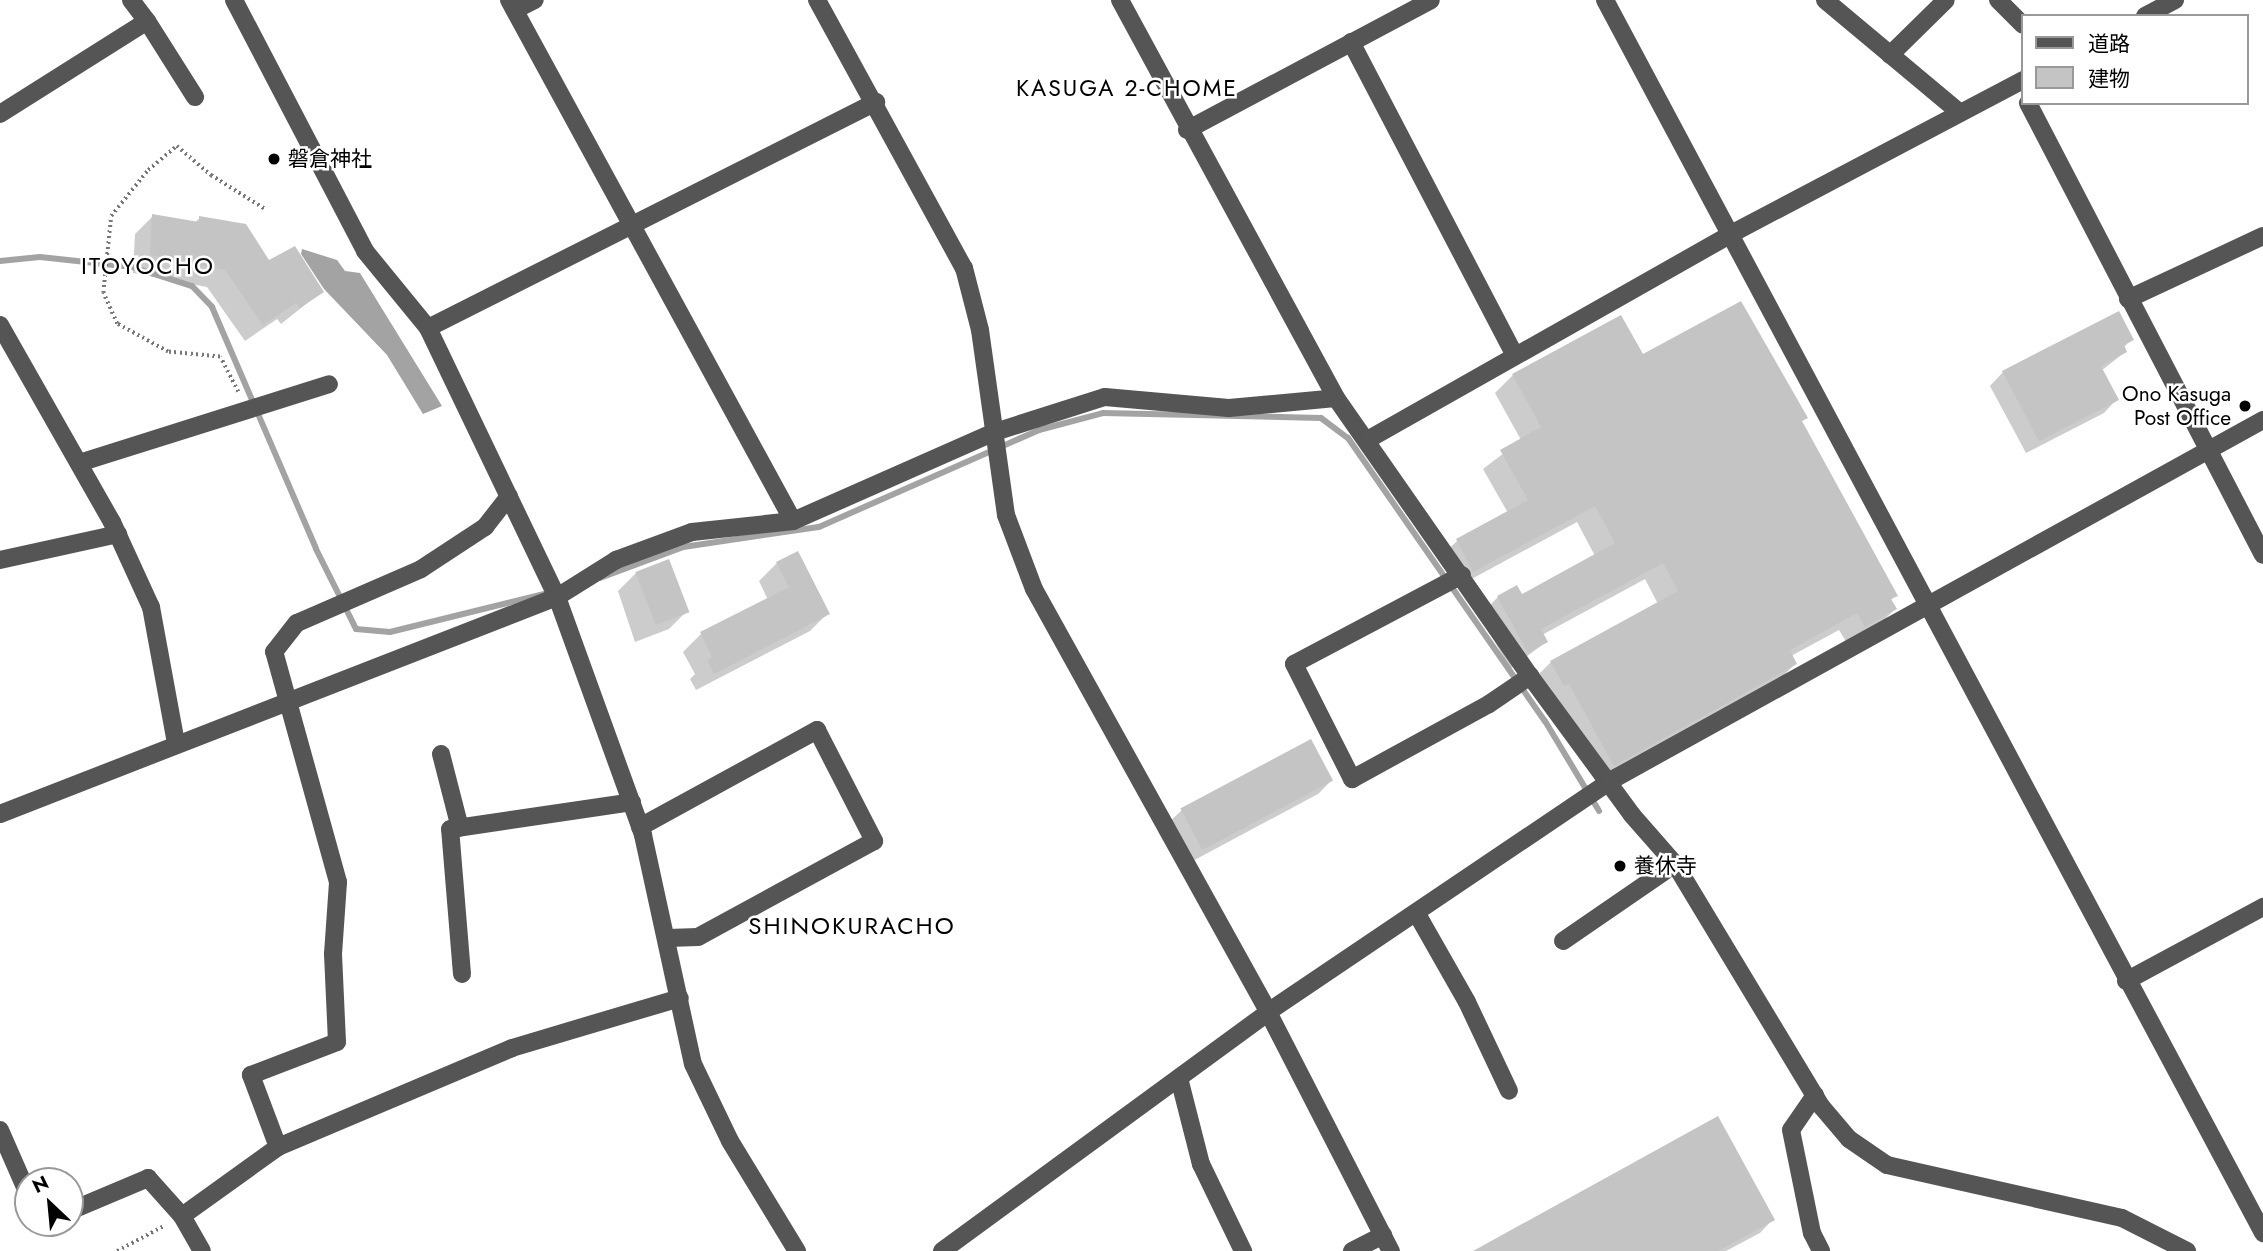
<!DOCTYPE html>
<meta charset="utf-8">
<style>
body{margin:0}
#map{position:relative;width:2263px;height:1251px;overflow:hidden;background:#fff;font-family:Jost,"Noto Sans JP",sans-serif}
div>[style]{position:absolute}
.water>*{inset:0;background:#a3a3a3}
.shadow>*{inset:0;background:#0003}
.stream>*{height:6px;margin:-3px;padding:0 3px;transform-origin:3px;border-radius:3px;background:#a3a3a3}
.building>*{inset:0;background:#c4c4c4;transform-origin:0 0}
.path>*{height:3.5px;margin-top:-1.75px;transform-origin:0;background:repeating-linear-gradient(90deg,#777 0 2px,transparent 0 5.5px)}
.minor>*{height:18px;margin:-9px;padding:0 9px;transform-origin:9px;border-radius:9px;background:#555}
.dots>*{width:19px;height:19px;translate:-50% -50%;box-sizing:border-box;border:4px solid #fff;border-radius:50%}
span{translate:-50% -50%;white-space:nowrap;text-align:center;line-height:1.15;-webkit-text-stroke:5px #fff;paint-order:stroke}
.poi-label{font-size:21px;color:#000}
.left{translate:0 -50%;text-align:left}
.right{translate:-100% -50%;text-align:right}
.neighbourhood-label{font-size:23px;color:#000;letter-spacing:2px}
.quarter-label{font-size:24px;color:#000;letter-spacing:2px}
.legend{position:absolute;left:2021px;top:14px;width:228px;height:91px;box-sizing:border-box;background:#fff;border:2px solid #999;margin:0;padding:9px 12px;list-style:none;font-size:21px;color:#000}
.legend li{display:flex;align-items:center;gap:14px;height:35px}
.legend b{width:35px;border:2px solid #999}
.north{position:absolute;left:14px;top:1167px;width:70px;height:70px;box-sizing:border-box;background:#fff;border:2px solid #999;border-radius:50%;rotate:334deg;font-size:19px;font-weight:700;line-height:28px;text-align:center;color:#000}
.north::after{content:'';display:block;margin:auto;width:24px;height:32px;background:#000;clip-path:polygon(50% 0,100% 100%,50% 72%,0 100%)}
</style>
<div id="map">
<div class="water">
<i style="clip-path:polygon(302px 249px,337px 260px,345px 271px,360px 273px,442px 406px,423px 414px,387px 355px,324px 289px,301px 254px)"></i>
</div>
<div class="shadow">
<i style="clip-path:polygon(153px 216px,194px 223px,200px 218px,321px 292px,281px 324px,277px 319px,245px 341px,207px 287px,133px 273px,135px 234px)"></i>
<i style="clip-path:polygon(2131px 340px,2123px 348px,2125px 352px,2101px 371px,2117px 399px,2104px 413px,2026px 453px,1990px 386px,2003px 372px)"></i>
<i style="clip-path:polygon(1642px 357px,1806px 417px,1801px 422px,1895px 596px,1890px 601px,1895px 609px,1877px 627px,1847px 643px,1839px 630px,1791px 656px,1795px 664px,1777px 682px,1596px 782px,1550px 700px,1533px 680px,1551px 662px,1658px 604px,1645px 579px,1542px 635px,1546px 642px,1510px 669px,1480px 615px,1498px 597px,1521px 596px,1595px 556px,1577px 522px,1455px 588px,1439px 558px,1457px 541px,1508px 513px,1483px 469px,1521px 440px,1495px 393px,1513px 375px)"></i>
<i style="clip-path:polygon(797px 553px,828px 613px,810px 631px,696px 690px,690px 679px,695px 674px,683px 652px,701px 634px,768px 600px,759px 581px,777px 563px)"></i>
<i style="clip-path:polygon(636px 573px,687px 611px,669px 629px,635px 642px,618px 591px)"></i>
<i style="clip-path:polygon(1331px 781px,1318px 794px,1189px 863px,1168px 823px,1182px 810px)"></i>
<i style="clip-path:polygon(1773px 1219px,1760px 1233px,1726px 1251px,1477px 1251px)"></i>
</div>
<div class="stream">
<i style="left:0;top:261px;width:40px;rotate:-5.7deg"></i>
<i style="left:40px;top:257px;width:93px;rotate:6.2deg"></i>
<i style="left:132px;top:267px;width:63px;rotate:17.6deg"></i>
<i style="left:192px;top:286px;width:29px;rotate:46deg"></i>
<i style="left:212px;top:307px;width:263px;rotate:66.7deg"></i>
<i style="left:316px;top:549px;width:89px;rotate:63.4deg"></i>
<i style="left:356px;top:629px;width:34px;rotate:5deg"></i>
<i style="left:390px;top:632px;width:158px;rotate:-13.9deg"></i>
<i style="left:600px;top:578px;width:89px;rotate:-20.5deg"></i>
<i style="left:683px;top:547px;width:137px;rotate:-8.4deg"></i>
<i style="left:819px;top:527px;width:240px;rotate:-23.8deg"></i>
<i style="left:1039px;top:430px;width:66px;rotate:-14.9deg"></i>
<i style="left:1103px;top:413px;width:218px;rotate:1.3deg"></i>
<i style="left:1321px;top:418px;width:34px;rotate:37deg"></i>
<i style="left:1348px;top:438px;width:345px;rotate:55.2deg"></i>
<i style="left:1545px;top:721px;width:105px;rotate:59deg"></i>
</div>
<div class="building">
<i style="clip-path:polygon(152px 214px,199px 222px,199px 216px,246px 224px,269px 260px,295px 246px,324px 292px,300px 308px,296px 303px,263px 325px,225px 270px,150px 255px)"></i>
<i style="clip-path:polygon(1741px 301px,1808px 418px,1802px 421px,1898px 596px,1891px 599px,1897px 609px,1865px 627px,1857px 613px,1790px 650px,1797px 664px,1614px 766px,1569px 684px,1564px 686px,1550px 661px,1678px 591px,1663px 563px,1541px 629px,1548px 642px,1528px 653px,1497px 596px,1517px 585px,1522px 594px,1615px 543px,1595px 506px,1473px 572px,1456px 539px,1528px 500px,1500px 450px,1541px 427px,1512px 374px,1621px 315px,1643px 354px)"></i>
<i style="clip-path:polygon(2119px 311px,2134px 340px,2124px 345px,2127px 352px,2101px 366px,2119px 400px,2039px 441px,2002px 371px)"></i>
<i style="clip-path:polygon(798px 551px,830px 614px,714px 674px,707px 660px,712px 657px,700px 632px,789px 587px,776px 562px)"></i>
<i style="left:669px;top:559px;width:57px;height:36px;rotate:69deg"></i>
<i style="left:1311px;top:739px;width:47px;height:148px;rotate:62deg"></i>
<i style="clip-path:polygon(1718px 1116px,1775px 1220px,1718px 1251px,1473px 1251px)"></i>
</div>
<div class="path">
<i style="left:238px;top:392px;width:39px;rotate:-117deg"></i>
<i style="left:220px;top:357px;width:52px;rotate:-174.5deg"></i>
<i style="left:168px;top:352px;width:58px;rotate:-151.2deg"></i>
<i style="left:117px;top:324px;width:34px;rotate:-114deg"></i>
<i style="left:103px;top:293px;width:77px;rotate:-84.1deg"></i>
<i style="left:111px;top:216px;width:59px;rotate:-51.2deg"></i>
<i style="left:148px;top:170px;width:38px;rotate:-40deg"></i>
<i style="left:177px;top:146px;width:45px;rotate:40.5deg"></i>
<i style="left:211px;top:175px;width:64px;rotate:32.2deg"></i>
<i style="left:117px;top:1251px;width:53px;rotate:-28deg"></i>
</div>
<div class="minor">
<i style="left:131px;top:0;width:26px;rotate:53deg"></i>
<i style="left:234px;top:0;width:283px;rotate:62.4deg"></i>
<i style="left:365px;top:251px;width:99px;rotate:50.7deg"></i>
<i style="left:428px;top:328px;width:298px;rotate:64.4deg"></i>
<i style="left:557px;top:597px;width:253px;rotate:70.1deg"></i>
<i style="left:643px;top:835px;width:234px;rotate:77.7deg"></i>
<i style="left:693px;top:1064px;width:85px;rotate:64.3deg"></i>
<i style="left:730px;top:1141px;width:129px;rotate:58.7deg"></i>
<i style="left:509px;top:0;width:593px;rotate:61.4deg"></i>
<i style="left:817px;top:0;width:306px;rotate:61.3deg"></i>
<i style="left:964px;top:268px;width:64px;rotate:75.5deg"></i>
<i style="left:980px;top:330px;width:187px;rotate:82deg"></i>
<i style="left:1006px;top:515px;width:79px;rotate:69.3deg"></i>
<i style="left:1034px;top:589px;width:483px;rotate:61deg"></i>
<i style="left:1268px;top:1012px;width:269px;rotate:62.8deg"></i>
<i style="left:1120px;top:0;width:453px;rotate:61.5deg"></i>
<i style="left:1336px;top:398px;width:339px;rotate:55.1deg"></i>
<i style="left:1530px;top:676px;width:172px;rotate:53.7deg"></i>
<i style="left:1632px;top:815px;width:65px;rotate:48.7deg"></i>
<i style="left:1675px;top:864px;width:283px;rotate:58.9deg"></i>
<i style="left:1821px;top:1106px;width:43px;rotate:49.7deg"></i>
<i style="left:1849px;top:1139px;width:46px;rotate:34.4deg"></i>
<i style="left:1887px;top:1165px;width:241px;rotate:12.7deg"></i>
<i style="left:2122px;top:1218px;width:73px;rotate:26.9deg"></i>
<i style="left:1605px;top:0;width:1398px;rotate:61.91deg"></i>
<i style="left:1825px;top:0;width:176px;rotate:39.9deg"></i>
<i style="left:1998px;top:0;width:35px;rotate:45deg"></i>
<i style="left:515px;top:10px;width:22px;rotate:-27deg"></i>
<i style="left:2145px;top:16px;width:34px;rotate:-28deg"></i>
<i style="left:1351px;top:42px;width:354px;rotate:62.4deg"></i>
<i style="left:1890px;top:55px;width:78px;rotate:-44.5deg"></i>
<i style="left:2028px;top:103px;width:509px;rotate:62.53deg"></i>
<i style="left:0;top:114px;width:174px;rotate:-32.3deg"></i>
<i style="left:147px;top:21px;width:90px;rotate:57.7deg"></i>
<i style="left:1187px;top:130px;width:276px;rotate:-28deg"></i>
<i style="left:2128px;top:299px;width:149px;rotate:-25deg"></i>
<i style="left:0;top:325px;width:227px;rotate:60.4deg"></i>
<i style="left:112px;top:522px;width:94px;rotate:65.4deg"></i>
<i style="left:151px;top:607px;width:138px;rotate:79.6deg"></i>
<i style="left:428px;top:328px;width:502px;rotate:-26.77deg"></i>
<i style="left:1369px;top:439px;width:416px;rotate:-29.5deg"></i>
<i style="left:1731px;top:234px;width:330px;rotate:-27.8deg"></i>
<i style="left:79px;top:463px;width:262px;rotate:-17.5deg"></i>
<i style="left:0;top:560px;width:121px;rotate:-12.4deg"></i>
<i style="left:1462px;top:575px;width:190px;rotate:152.1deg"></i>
<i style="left:1294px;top:664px;width:129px;rotate:63.2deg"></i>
<i style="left:1352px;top:779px;width:156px;rotate:-28.7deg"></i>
<i style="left:1489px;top:704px;width:50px;rotate:-34.3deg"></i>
<i style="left:441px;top:754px;width:76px;rotate:75.6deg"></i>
<i style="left:0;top:814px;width:598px;rotate:-21.29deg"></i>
<i style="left:557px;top:597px;width:70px;rotate:-32.1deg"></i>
<i style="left:616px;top:560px;width:81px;rotate:-20.2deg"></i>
<i style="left:692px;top:532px;width:102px;rotate:-6.2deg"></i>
<i style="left:793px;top:521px;width:221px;rotate:-23.8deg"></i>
<i style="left:995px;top:432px;width:115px;rotate:-17.7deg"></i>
<i style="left:1105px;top:397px;width:124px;rotate:5.1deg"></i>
<i style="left:1229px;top:408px;width:107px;rotate:-5.3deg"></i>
<i style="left:640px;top:827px;width:202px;rotate:-28.7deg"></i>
<i style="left:817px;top:730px;width:125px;rotate:62.8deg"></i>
<i style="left:874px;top:841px;width:200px;rotate:151.4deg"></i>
<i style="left:698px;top:937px;width:30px;rotate:178deg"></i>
<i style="left:1417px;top:914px;width:101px;rotate:60.4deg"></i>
<i style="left:1467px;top:1002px;width:98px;rotate:64.7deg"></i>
<i style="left:1563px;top:941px;width:136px;rotate:-34.5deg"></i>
<i style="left:462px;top:974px;width:145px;rotate:-94.7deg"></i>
<i style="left:450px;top:829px;width:184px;rotate:-8.4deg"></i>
<i style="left:2126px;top:981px;width:156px;rotate:-28.4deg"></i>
<i style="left:1179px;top:1078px;width:89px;rotate:75.7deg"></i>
<i style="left:1201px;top:1164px;width:97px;rotate:64.2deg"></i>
<i style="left:1815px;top:1095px;width:42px;rotate:124.4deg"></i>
<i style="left:1791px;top:1130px;width:105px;rotate:78.5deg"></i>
<i style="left:1812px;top:1233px;width:20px;rotate:63deg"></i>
<i style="left:0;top:1130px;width:70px;rotate:66.4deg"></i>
<i style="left:278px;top:1147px;width:77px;rotate:-110.6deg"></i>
<i style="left:251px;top:1075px;width:92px;rotate:-21deg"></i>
<i style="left:337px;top:1042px;width:88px;rotate:-92.6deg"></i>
<i style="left:333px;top:954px;width:72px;rotate:-86deg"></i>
<i style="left:338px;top:882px;width:239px;rotate:-105.5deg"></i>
<i style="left:274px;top:652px;width:37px;rotate:-52deg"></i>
<i style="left:297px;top:623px;width:135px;rotate:-23.5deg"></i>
<i style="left:421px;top:569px;width:77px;rotate:-33.3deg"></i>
<i style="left:485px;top:527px;width:39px;rotate:-52deg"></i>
<i style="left:70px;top:1211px;width:85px;rotate:-22.9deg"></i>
<i style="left:148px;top:1178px;width:51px;rotate:48.2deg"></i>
<i style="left:182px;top:1216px;width:40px;rotate:60.3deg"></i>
<i style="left:182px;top:1216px;width:118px;rotate:-35.7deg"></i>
<i style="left:278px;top:1147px;width:254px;rotate:-22.9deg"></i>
<i style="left:512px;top:1048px;width:175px;rotate:-16.6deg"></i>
<i style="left:942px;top:1251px;width:404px;rotate:-36.2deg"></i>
<i style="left:1268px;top:1012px;width:413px;rotate:-34deg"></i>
<i style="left:1610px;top:781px;width:746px;rotate:-28.94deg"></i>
<i style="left:1352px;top:1251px;width:35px;rotate:-27deg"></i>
</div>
<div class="dots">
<i style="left:274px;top:159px;background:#000"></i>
<i style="left:2245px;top:406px;background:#000"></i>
<i style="left:1620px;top:866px;background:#000"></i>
</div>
<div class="poi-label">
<span class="left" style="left:288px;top:159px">磐倉神社</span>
<span class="right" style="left:2231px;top:406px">Ono Kasuga<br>Post Office</span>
<span class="left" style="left:1634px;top:866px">養休寺</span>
</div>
<div class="neighbourhood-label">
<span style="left:1127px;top:88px">KASUGA 2-CHOME</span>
</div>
<div class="quarter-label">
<span style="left:148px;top:266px">ITOYOCHO</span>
<span style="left:852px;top:926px">SHINOKURACHO</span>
</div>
<ul class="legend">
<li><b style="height:9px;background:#555"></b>道路</li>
<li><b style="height:19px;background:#c4c4c4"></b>建物</li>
</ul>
<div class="north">N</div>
</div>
